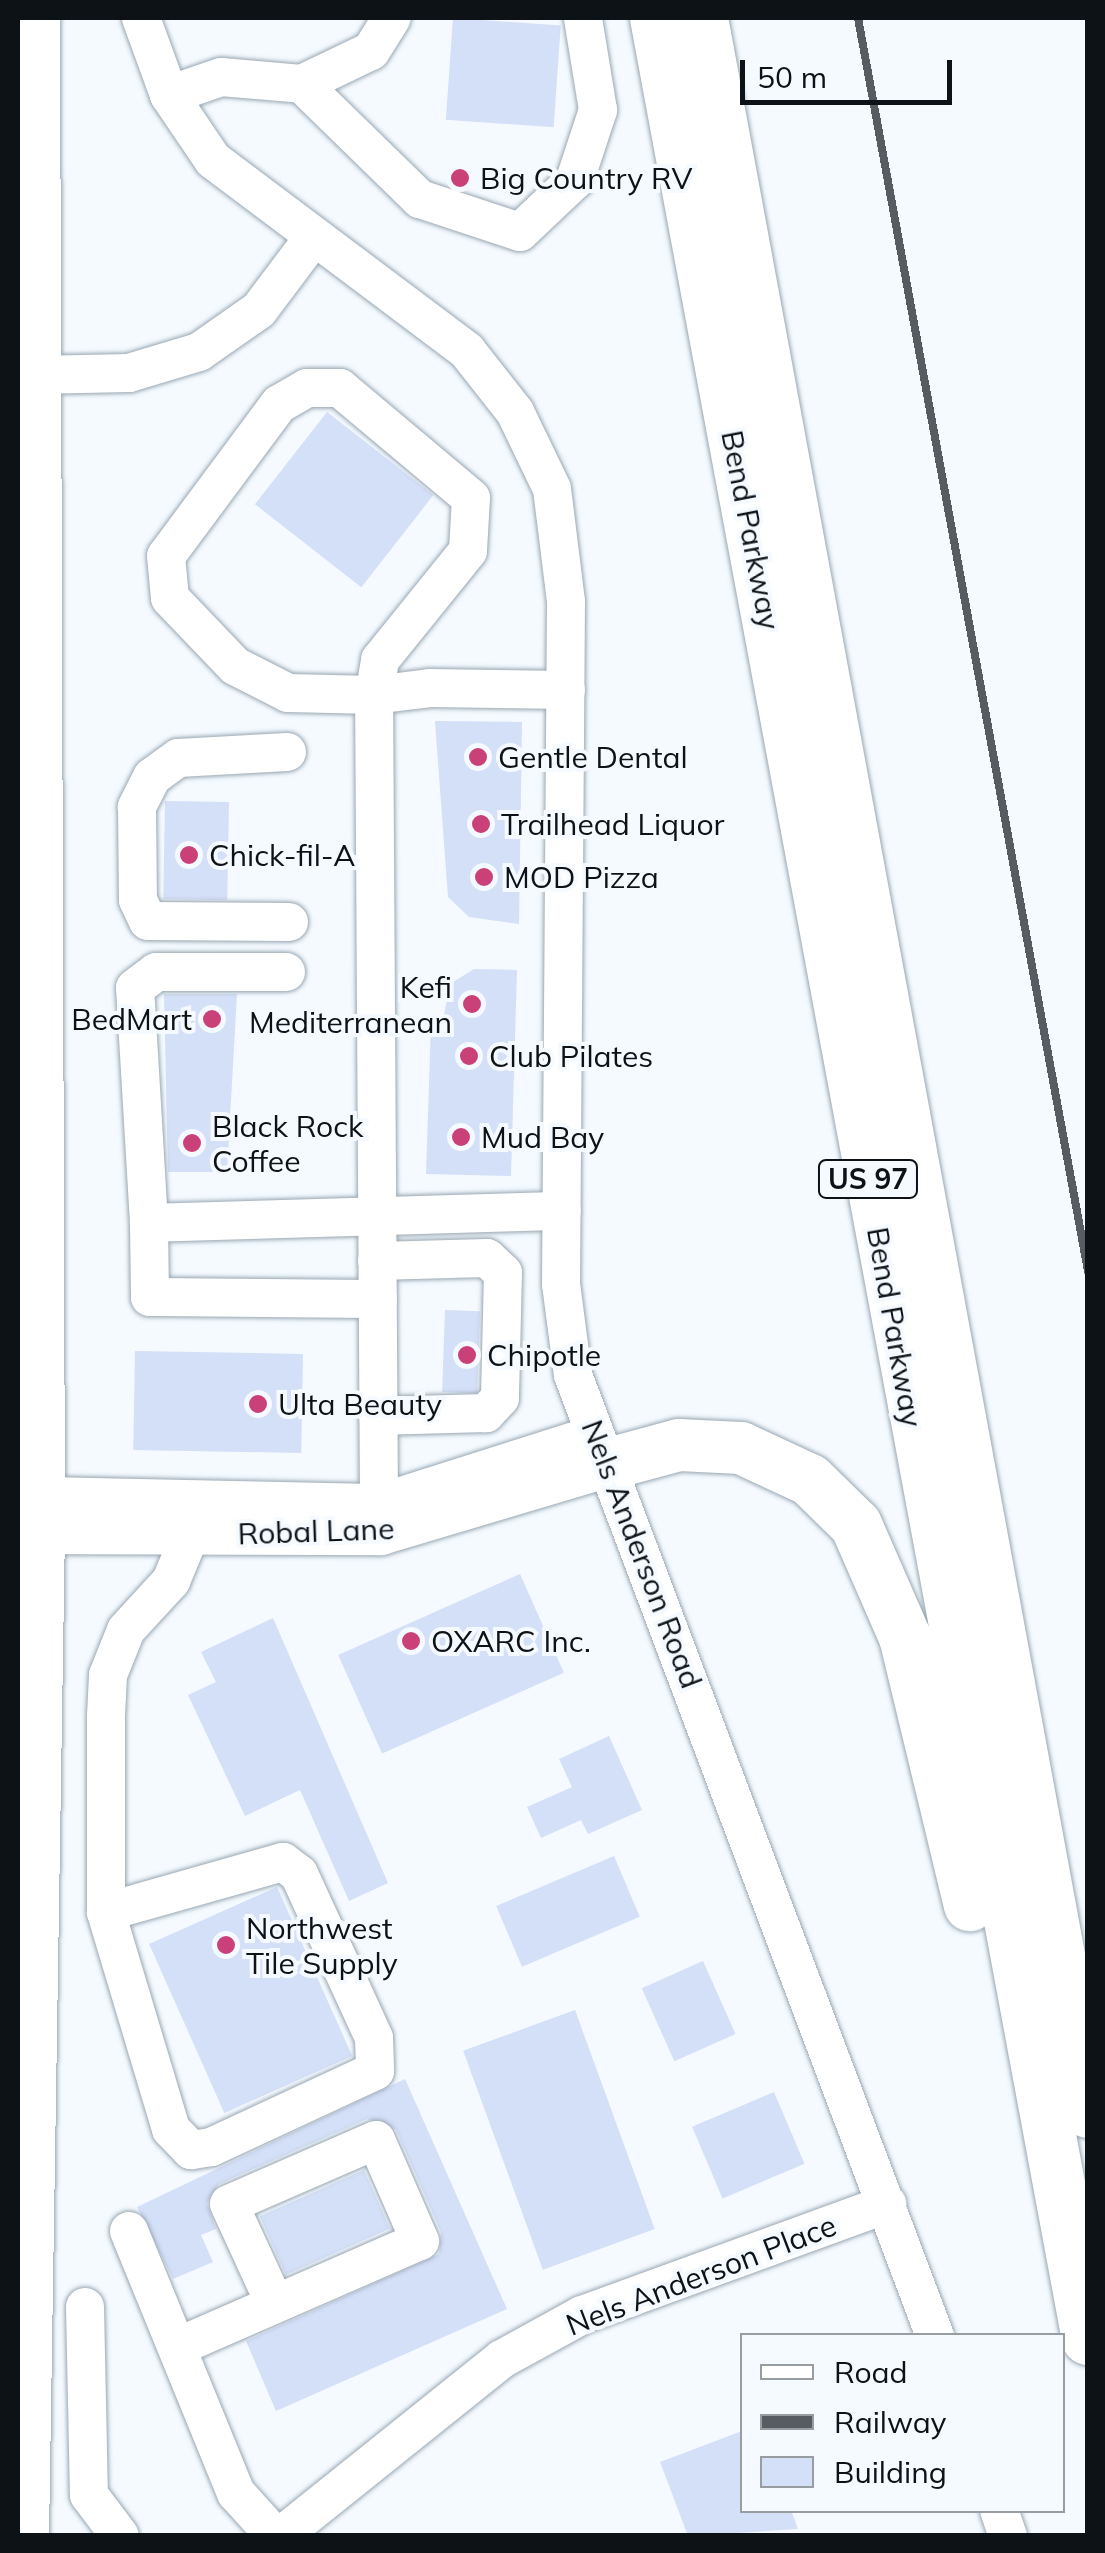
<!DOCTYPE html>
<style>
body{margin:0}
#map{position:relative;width:1105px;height:2553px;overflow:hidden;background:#f4faff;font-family:Mulish,sans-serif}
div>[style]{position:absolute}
.building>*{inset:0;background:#d4dff8;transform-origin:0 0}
.roads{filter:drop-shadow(0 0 2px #99a7b3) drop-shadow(0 0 2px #99a7b3)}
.minor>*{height:38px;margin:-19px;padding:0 19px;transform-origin:19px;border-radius:19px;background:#fff}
.major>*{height:45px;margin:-22.5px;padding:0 22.5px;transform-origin:22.5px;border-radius:22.5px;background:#fff}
.highway>*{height:52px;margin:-26px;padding:0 26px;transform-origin:26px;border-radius:26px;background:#fff}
.rail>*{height:8px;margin:-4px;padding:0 4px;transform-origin:4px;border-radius:4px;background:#565c61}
.dots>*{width:28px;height:28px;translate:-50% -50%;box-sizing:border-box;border:5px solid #f4faff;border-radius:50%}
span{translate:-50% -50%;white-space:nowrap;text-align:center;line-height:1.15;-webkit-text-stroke:8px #f4faff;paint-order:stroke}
.shield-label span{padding:2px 8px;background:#f4faff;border:2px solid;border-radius:8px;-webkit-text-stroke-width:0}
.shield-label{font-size:28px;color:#0d1217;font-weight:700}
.poi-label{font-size:30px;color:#0d1217}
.left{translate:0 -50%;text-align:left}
.right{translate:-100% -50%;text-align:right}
.street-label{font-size:30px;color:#0d1217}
.frame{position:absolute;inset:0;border:20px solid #0d1217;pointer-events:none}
.legend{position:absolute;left:740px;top:2333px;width:325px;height:180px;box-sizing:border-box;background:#f4faff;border:2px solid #989da2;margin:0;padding:12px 18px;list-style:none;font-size:30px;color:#0d1217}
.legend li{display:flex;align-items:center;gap:20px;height:50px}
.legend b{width:50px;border:2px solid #989da2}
.scale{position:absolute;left:740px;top:60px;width:212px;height:45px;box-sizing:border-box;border:5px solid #0d1217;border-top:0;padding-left:12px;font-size:30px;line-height:35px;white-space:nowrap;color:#0d1217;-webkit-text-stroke:8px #f4faff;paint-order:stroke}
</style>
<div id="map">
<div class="building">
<i style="left:453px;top:18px;width:108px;height:102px;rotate:4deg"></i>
<i style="left:327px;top:412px;width:135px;height:117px;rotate:38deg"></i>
<i style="clip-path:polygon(435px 721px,522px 722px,519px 924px,469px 917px,448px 897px)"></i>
<i style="left:165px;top:801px;width:64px;height:98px;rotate:1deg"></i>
<i style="clip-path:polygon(474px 969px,517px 970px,511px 1176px,426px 1174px,431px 1024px,442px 1025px,450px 984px)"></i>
<i style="clip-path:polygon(164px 994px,237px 994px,227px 1172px,168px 1172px)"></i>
<i style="left:445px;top:1310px;width:35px;height:82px;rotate:2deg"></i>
<i style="left:135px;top:1351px;width:168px;height:99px;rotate:1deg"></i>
<i style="left:520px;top:1574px;width:108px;height:199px;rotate:66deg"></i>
<i style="clip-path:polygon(273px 1618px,388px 1883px,349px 1901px,300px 1790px,245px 1816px,188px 1695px,216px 1682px,201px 1652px)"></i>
<i style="clip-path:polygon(609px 1736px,642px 1810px,588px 1834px,581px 1820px,541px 1838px,527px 1807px,572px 1787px,559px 1759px)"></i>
<i style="left:614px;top:1856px;width:66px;height:128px;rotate:67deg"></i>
<i style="left:277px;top:1887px;width:185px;height:140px;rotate:66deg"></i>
<i style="left:703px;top:1961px;width:80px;height:67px;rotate:66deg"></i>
<i style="left:575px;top:2010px;width:233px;height:119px;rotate:70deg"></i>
<i style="clip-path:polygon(405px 2079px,507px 2309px,276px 2411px,246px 2341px,439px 2254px,441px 2232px,396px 2130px,367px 2119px,219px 2184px,207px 2203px,216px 2229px,201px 2235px,213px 2262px,173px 2279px,137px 2207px)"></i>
<i style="left:774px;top:2092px;width:78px;height:89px;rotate:67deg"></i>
<i style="left:364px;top:2170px;width:64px;height:114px;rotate:66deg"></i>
<i style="clip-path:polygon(742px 2431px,742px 2510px,791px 2510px,798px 2529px,688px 2536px,660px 2462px)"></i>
</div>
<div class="roads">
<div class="minor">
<i style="left:141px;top:18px;width:82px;rotate:70deg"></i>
<i style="left:169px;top:95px;width:78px;rotate:55.9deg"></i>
<i style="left:213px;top:160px;width:318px;rotate:36.9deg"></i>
<i style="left:467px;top:351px;width:78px;rotate:51.8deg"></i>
<i style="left:515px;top:412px;width:85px;rotate:64.3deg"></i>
<i style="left:552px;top:489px;width:114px;rotate:82.9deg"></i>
<i style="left:566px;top:602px;width:682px;rotate:90.42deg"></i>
<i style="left:561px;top:1284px;width:92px;rotate:82.5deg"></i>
<i style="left:573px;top:1375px;width:1027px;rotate:69.36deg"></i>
<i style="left:302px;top:84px;width:165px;rotate:44.3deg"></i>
<i style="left:420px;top:199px;width:105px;rotate:18.3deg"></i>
<i style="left:520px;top:232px;width:76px;rotate:-43.4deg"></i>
<i style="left:575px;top:180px;width:74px;rotate:-71.8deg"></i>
<i style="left:598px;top:110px;width:93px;rotate:-99.3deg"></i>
<i style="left:169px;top:95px;width:55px;rotate:-19.1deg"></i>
<i style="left:221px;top:77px;width:81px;rotate:4.9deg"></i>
<i style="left:302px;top:84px;width:76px;rotate:-25.6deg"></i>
<i style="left:371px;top:51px;width:39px;rotate:-58deg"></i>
<i style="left:35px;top:375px;width:94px;rotate:-1.2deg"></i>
<i style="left:129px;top:373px;width:73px;rotate:-16.7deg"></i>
<i style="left:199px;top:352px;width:73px;rotate:-35deg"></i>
<i style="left:259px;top:310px;width:90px;rotate:-53.1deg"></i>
<i style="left:287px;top:752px;width:109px;rotate:176.8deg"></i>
<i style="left:178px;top:758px;width:32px;rotate:144deg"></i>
<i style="left:152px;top:777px;width:34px;rotate:117deg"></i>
<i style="left:137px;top:807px;width:93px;rotate:89.4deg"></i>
<i style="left:138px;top:900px;width:23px;rotate:65deg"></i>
<i style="left:148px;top:921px;width:141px;rotate:0.4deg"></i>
<i style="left:149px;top:1223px;width:235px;rotate:-93.4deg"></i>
<i style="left:135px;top:988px;width:26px;rotate:-37deg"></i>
<i style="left:156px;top:972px;width:130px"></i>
<i style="left:377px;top:1261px;width:110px;rotate:-1.6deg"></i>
<i style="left:487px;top:1258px;width:22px;rotate:43deg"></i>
<i style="left:503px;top:1273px;width:125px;rotate:91.4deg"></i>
<i style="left:500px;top:1398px;width:21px;rotate:133deg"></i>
<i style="left:486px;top:1413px;width:108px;rotate:178.4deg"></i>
<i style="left:378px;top:1299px;width:228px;rotate:-179.5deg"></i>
<i style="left:150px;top:1297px;width:74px;rotate:-90.8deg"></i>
<i style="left:149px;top:1223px;width:413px;rotate:-1.7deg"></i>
<i style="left:41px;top:1496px;width:338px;rotate:1.2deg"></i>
<i style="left:379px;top:1503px;width:225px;rotate:-17.6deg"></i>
<i style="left:379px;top:1503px;width:808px;rotate:-90.35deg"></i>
<i style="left:374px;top:695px;width:36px;rotate:-80deg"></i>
<i style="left:380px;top:660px;width:140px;rotate:-51.1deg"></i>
<i style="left:468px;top:551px;width:53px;rotate:-86.8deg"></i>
<i style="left:471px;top:498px;width:171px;rotate:-140deg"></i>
<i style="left:340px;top:388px;width:33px;rotate:180deg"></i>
<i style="left:307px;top:388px;width:32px;rotate:150deg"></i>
<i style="left:279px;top:404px;width:189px;rotate:126.6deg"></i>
<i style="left:166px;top:556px;width:42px;rotate:84.6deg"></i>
<i style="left:170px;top:598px;width:94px;rotate:46.3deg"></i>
<i style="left:235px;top:666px;width:59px;rotate:27deg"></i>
<i style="left:288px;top:693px;width:86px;rotate:1.3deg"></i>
<i style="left:374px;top:695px;width:56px;rotate:-7.1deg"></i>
<i style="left:430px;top:688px;width:136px;rotate:0.8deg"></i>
<i style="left:106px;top:1912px;width:184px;rotate:-15.8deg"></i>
<i style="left:283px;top:1862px;width:20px;rotate:37deg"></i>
<i style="left:299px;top:1874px;width:180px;rotate:65.4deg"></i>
<i style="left:374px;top:2038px;width:33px;rotate:88deg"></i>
<i style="left:375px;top:2071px;width:181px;rotate:155.1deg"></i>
<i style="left:211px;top:2147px;width:20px;rotate:171deg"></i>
<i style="left:191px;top:2150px;width:29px;rotate:-134deg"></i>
<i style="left:171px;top:2129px;width:227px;rotate:-106.7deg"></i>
<i style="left:106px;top:1912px;width:196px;rotate:-90deg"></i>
<i style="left:106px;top:1716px;width:41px;rotate:-87.2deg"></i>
<i style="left:108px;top:1675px;width:48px;rotate:-68.2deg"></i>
<i style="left:126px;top:1630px;width:67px;rotate:-47.4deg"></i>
<i style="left:171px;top:1581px;width:52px;rotate:-67.4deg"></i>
<i style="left:129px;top:2231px;width:283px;rotate:67.8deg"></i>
<i style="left:236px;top:2493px;width:58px;rotate:47.8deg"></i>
<i style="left:85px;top:2307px;width:188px;rotate:88.8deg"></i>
<i style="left:89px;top:2495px;width:51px;rotate:52.9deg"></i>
<i style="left:177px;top:2347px;width:265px;rotate:-23.6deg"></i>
<i style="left:420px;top:2241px;width:110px;rotate:-113.5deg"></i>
<i style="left:376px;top:2140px;width:160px;rotate:156.5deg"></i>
<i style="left:229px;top:2204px;width:110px;rotate:65.3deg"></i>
<i style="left:999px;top:2510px;width:28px;rotate:71deg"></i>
<i style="left:281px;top:2536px;width:283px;rotate:-38.7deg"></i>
<i style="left:502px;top:2359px;width:91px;rotate:-28.8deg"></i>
<i style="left:582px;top:2315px;width:325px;rotate:-20deg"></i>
</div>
<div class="major">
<i style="left:18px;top:1531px;width:362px;rotate:0.2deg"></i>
<i style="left:380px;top:1532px;width:235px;rotate:-16.6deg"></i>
<i style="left:26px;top:2536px;width:1005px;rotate:-89.09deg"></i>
<i style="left:42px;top:1531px;width:1513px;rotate:-90.19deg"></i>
</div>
<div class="highway">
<i style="left:656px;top:18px;width:2361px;rotate:79.46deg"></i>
<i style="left:702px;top:18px;width:2129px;rotate:79.56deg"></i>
<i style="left:605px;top:1465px;width:77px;rotate:-15.1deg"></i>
<i style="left:679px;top:1445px;width:62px;rotate:2.8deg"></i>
<i style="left:741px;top:1448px;width:76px;rotate:24.9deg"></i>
<i style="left:810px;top:1480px;width:64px;rotate:44.4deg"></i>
<i style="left:856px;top:1525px;width:122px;rotate:66.4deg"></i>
<i style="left:905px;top:1637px;width:276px;rotate:76.4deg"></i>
</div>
</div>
<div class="rail">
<i style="left:858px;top:18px;width:1274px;rotate:79.6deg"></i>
</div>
<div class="dots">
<i style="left:460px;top:178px;background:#ca4079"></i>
<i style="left:478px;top:757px;background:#ca4079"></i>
<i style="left:481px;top:824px;background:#ca4079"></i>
<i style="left:189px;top:855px;background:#ca4079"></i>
<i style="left:484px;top:877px;background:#ca4079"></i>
<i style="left:472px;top:1004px;background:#ca4079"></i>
<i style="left:212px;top:1019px;background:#ca4079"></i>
<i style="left:469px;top:1056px;background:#ca4079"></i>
<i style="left:461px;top:1137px;background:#ca4079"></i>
<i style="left:192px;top:1143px;background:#ca4079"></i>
<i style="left:467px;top:1355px;background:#ca4079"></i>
<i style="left:258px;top:1404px;background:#ca4079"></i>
<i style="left:411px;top:1641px;background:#ca4079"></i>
<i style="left:226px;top:1945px;background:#ca4079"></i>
</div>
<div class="shield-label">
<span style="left:868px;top:1179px">US 97</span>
</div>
<div class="poi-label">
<span class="left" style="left:480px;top:178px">Big Country RV</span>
<span class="left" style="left:498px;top:757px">Gentle Dental</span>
<span class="left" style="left:501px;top:824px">Trailhead Liquor</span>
<span class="left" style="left:209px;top:855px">Chick-fil-A</span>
<span class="left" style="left:504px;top:877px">MOD Pizza</span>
<span class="right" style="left:452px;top:1004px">Kefi<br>Mediterranean</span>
<span class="right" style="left:192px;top:1019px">BedMart</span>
<span class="left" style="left:489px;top:1056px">Club Pilates</span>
<span class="left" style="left:212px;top:1143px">Black Rock<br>Coffee</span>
<span class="left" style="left:481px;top:1137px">Mud Bay</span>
<span class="left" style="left:487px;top:1355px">Chipotle</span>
<span class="left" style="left:278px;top:1404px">Ulta Beauty</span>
<span class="left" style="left:431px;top:1641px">OXARC Inc.</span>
<span class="left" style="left:246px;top:1945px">Northwest<br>Tile Supply</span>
</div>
<div class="street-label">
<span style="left:751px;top:530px;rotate:79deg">Bend Parkway</span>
<span style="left:895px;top:1327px;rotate:80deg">Bend Parkway</span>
<span style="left:316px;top:1531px;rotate:-2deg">Robal Lane</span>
<span style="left:642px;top:1554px;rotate:69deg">Nels Anderson Road</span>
<span style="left:701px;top:2275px;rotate:-21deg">Nels Anderson Place</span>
</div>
<div class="frame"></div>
<ul class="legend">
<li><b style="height:12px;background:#fff"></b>Road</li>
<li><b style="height:12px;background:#565c61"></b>Railway</li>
<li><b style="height:28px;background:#d4dff8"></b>Building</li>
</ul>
<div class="scale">50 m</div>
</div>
